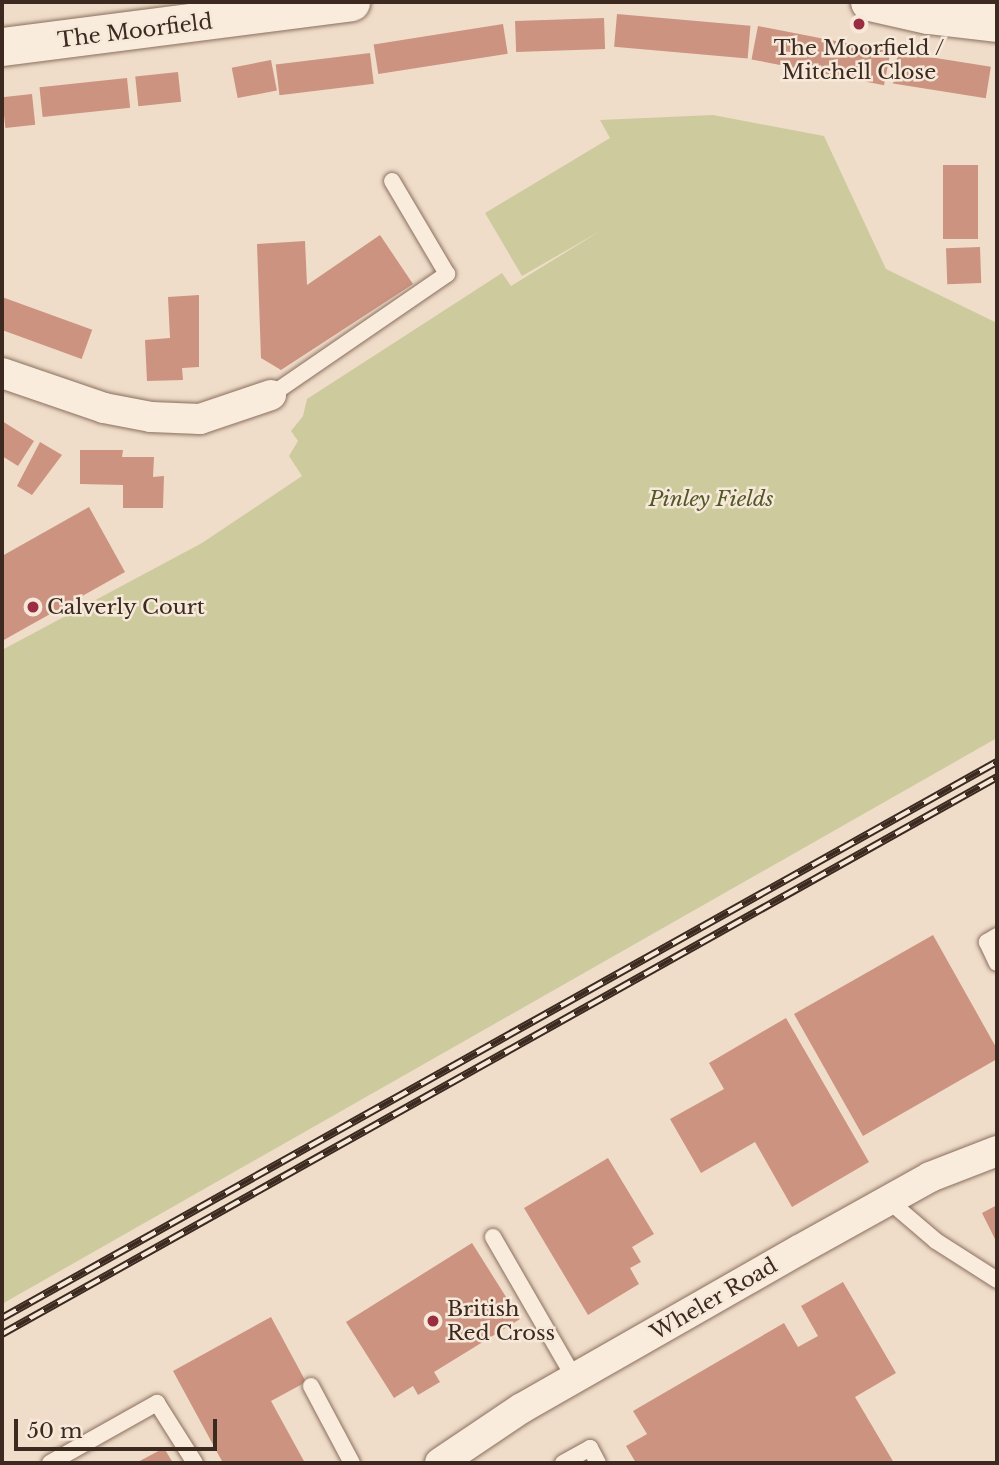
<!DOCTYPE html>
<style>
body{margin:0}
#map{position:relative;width:999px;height:1465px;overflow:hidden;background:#efddc9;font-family:"Libre Baskerville",serif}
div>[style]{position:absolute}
.green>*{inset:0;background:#cdcb9d}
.building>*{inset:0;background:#cc9380;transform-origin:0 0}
.roads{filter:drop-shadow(0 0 2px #8b6f5e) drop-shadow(0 0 2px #8b6f5e)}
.lane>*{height:16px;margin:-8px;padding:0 8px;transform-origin:8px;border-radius:8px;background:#f9ecdd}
.street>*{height:30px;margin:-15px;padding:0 15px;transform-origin:15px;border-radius:15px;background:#f9ecdd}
.secondary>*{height:38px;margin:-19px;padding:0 19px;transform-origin:19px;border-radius:19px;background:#f9ecdd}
.rail>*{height:8px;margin-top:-4px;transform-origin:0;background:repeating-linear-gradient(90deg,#f6e9d9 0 16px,#3c2a21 0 32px);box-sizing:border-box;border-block:2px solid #3c2a21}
.dots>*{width:19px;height:19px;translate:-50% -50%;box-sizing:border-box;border:4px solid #f6e9d9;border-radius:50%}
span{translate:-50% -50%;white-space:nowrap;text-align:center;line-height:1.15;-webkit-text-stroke:5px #f6e9d9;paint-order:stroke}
.street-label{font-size:21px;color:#3c2a21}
.poi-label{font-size:21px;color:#3c2a21}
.left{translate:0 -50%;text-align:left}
.park-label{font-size:21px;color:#535828;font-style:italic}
.frame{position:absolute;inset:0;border:4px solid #3c2a21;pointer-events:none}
.scale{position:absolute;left:14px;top:1419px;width:203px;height:32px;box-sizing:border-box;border:4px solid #3c2a21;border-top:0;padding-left:9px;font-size:21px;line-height:24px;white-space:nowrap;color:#3c2a21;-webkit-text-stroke:5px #f6e9d9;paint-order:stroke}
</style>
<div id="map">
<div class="green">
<i style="clip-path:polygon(713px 115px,824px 136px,886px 269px,997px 323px,997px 738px,2px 1304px,2px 650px,202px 543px,302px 476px,289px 456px,298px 441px,291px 431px,303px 416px,307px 399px,502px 273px,511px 286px,602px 230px,522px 276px,485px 213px,610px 138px,600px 120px)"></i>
</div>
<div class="building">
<i style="left:617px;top:14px;width:134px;height:33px;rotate:5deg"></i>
<i style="left:604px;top:18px;width:31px;height:89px;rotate:88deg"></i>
<i style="left:503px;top:24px;width:30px;height:131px;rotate:81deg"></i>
<i style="left:758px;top:26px;width:135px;height:34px;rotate:11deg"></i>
<i style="left:898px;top:52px;width:94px;height:32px;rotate:9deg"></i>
<i style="left:370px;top:53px;width:31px;height:95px;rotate:83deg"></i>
<i style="left:271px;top:60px;width:31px;height:40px;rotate:79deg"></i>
<i style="left:178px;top:72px;width:30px;height:43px;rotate:84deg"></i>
<i style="left:127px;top:78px;width:30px;height:88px;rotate:84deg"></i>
<i style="left:32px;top:94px;width:31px;height:30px;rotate:84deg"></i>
<i style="left:943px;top:165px;width:35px;height:74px"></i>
<i style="clip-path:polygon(380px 235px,413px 284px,281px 370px,261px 358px,257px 244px,305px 241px,307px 285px)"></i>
<i style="left:980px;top:247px;width:36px;height:34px;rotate:88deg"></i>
<i style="clip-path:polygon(199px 295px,199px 367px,182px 368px,183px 380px,147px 381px,145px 340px,170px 338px,168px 297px)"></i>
<i style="left:2px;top:297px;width:96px;height:31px;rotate:20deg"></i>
<i style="clip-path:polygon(2px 421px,34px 441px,18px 466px,2px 456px)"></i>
<i style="clip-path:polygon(40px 442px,62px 455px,32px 495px,17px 486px)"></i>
<i style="clip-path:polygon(80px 450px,123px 450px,122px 457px,154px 457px,153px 477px,164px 476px,163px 508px,123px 508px,123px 485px,80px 484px)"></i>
<i style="clip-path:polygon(89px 507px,125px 572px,2px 641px,2px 556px)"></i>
<i style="clip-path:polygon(933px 935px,997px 1049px,997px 1059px,863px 1136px,794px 1014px)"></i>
<i style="clip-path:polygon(786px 1018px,869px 1162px,792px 1207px,755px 1142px,701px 1173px,670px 1119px,724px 1089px,709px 1063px)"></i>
<i style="clip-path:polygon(608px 1158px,654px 1234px,632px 1247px,641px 1262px,630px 1268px,639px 1284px,588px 1315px,524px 1208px)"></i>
<i style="clip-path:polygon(997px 1205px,997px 1243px,982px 1213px)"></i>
<i style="clip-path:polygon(472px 1243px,520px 1319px,434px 1372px,440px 1382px,418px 1395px,413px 1386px,394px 1398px,346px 1322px)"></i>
<i style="clip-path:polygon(843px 1282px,896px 1373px,855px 1397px,894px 1463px,636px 1463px,626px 1446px,647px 1434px,633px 1411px,784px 1323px,798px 1347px,818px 1336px,801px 1306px)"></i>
<i style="clip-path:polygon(271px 1317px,306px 1382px,271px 1401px,305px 1463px,223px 1463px,173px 1371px)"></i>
<i style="clip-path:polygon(164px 1448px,173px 1463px,136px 1463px)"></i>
</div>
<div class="roads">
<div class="lane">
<i style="left:271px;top:395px;width:214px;rotate:-34.5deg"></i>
<i style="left:447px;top:274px;width:108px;rotate:-120.6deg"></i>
<i style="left:997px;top:936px;width:12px;rotate:149deg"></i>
<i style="left:987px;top:942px;width:23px;rotate:65deg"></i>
<i style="left:888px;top:1200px;width:63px;rotate:40.5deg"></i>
<i style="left:936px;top:1241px;width:72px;rotate:32.6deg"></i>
<i style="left:493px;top:1237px;width:164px;rotate:60deg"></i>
<i style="left:311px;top:1386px;width:87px;rotate:62deg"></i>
<i style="left:50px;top:1463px;width:123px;rotate:-29.3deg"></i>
<i style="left:157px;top:1403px;width:71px;rotate:57.7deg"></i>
<i style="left:563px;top:1463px;width:31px;rotate:-29deg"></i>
<i style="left:590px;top:1448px;width:17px;rotate:62deg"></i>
</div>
<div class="street">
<i style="left:2px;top:373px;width:108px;rotate:18.9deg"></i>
<i style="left:104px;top:408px;width:48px;rotate:10.8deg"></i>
<i style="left:151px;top:417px;width:49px;rotate:2.3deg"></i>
<i style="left:200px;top:419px;width:75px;rotate:-18.7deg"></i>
<i style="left:440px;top:1463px;width:99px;rotate:-33.9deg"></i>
<i style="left:522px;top:1408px;width:319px;rotate:-29.7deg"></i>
<i style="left:799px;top:1250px;width:150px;rotate:-29.1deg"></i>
<i style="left:930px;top:1177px;width:72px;rotate:-21.2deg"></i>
</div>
<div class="secondary">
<i style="left:870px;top:2px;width:59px;rotate:12.6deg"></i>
<i style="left:928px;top:15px;width:69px;rotate:6.6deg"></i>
<i style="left:2px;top:47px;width:352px;rotate:-7.3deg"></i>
</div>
</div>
<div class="rail">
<i style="left:2px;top:1318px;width:1140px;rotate:-29.2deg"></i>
<i style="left:2px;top:1334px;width:1140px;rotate:-29.24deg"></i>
</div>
<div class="dots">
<i style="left:859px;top:24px;background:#9a2e40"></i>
<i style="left:33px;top:607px;background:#9a2e40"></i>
<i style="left:433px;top:1321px;background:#9a2e40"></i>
</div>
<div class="street-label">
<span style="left:135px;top:31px;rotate:-7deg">The Moorfield</span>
<span style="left:714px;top:1299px;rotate:-30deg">Wheler Road</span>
</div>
<div class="poi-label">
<span style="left:859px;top:60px">The Moorfield /<br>Mitchell Close</span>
<span class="left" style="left:47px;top:607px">Calverly Court</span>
<span class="left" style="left:447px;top:1321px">British<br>Red Cross</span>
</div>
<div class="park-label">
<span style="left:711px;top:499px">Pinley Fields</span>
</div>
<div class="frame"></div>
<div class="scale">50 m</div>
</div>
